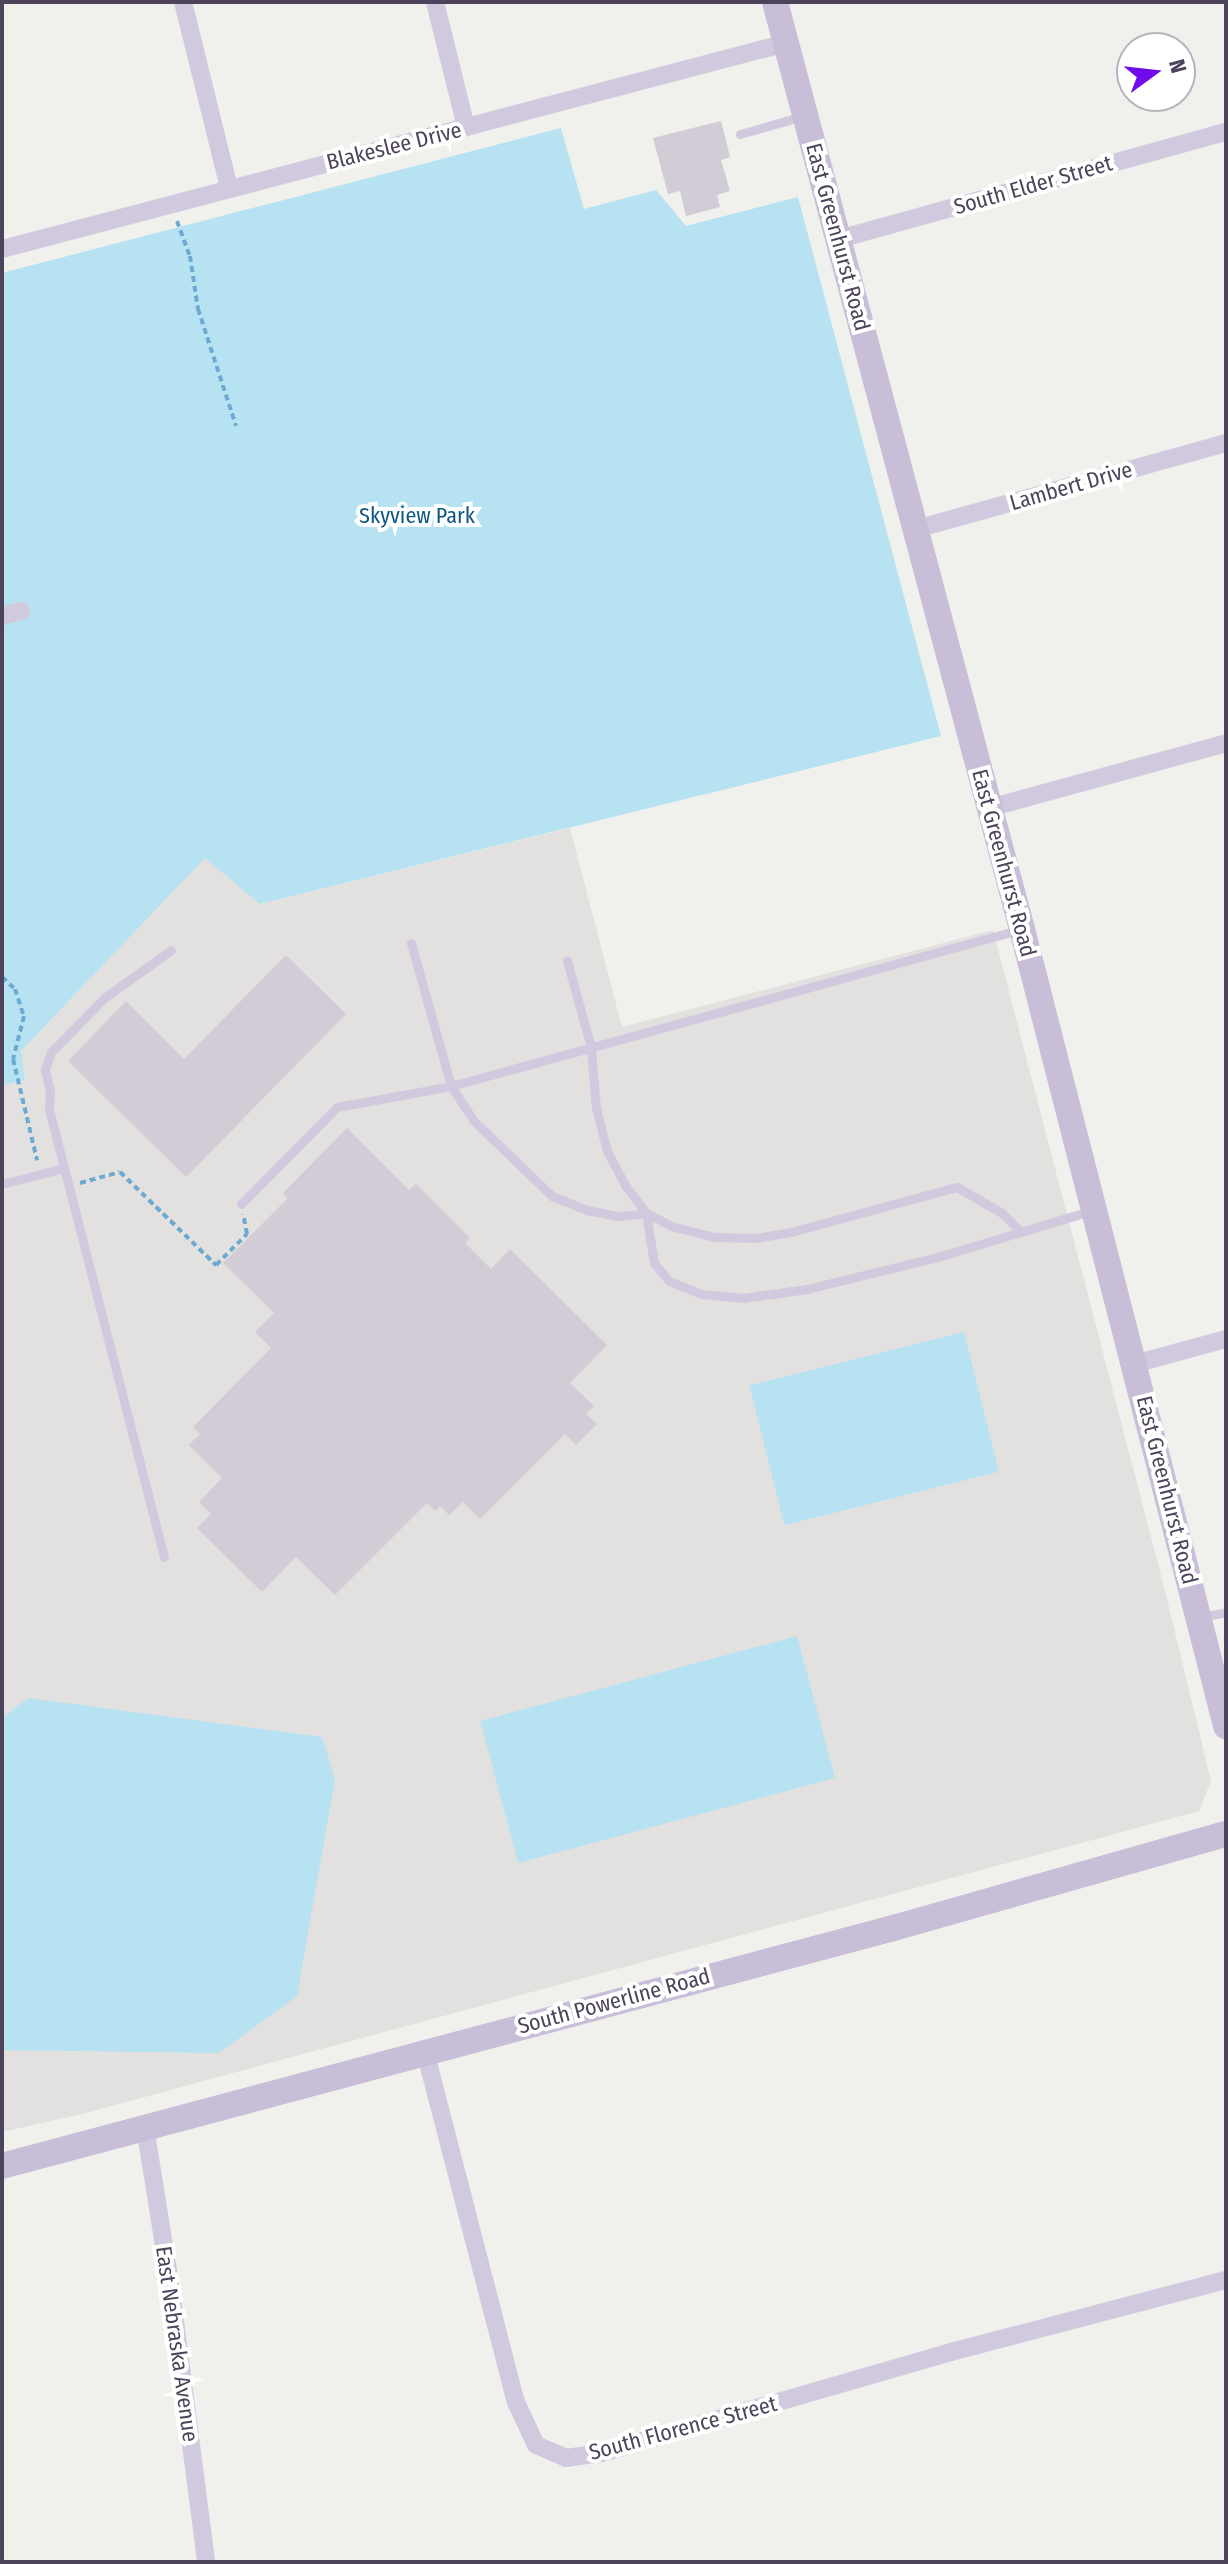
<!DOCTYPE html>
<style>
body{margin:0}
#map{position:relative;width:1228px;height:2564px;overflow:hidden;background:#f0f0ed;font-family:"Fira Sans Condensed",sans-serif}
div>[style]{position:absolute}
.education>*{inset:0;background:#e2e1df}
.green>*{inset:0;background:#b7e2f2;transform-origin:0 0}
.building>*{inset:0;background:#d1ccd5}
.path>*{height:4px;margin-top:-2px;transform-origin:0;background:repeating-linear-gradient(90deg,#6daad2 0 6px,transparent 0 10px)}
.lane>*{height:9px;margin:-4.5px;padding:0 4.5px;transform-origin:4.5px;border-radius:4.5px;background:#d1cadf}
.street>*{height:18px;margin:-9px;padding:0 9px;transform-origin:9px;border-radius:9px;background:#d1cadf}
.secondary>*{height:26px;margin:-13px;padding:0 13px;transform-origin:13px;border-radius:13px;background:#c8bed8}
span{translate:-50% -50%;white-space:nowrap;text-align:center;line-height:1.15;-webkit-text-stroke:8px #fff;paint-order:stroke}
.street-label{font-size:22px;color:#4d445c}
.park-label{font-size:22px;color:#105682}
.frame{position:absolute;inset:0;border:4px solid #4d445c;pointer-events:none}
.north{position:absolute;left:1116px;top:32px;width:80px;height:80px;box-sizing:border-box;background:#fff;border:2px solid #b8b4be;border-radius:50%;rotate:75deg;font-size:22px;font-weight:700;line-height:32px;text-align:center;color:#4d445c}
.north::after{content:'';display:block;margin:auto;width:28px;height:36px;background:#700ceb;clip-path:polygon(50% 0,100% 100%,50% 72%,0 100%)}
</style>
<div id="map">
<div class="education">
<i style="clip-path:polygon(570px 828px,622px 1027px,993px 930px,1164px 1587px,1211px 1781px,1199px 1811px,82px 2114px,2px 2132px,2px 1086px,25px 1080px,21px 1051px,205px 857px,261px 904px)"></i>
</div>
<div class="green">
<i style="clip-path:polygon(561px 128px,584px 209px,656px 190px,686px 226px,798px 197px,941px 736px,260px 904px,205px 858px,21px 1051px,25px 1080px,2px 1086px,2px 273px)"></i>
<i style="left:964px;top:1332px;width:144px;height:221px;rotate:76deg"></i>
<i style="left:797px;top:1636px;width:147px;height:328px;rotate:75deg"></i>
<i style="clip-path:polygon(28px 1698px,322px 1737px,335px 1779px,297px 1996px,219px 2053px,2px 2050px,2px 1718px)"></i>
</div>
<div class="building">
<i style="clip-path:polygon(721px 121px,730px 157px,721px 160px,730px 191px,717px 195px,720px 207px,686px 216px,680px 191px,668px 194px,653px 138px)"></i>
<i style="clip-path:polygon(286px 955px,346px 1014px,186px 1177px,68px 1061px,126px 1001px,184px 1059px)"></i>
<i style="clip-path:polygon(347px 1128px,409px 1190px,416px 1184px,470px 1238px,465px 1243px,491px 1269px,510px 1249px,607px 1345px,570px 1383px,594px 1406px,586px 1414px,597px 1424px,576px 1445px,565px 1434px,480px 1519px,463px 1502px,449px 1515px,440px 1506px,435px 1511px,427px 1503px,335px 1595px,296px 1557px,262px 1592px,197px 1528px,211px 1514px,199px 1502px,222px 1478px,189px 1445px,200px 1434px,193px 1427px,271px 1348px,255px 1332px,274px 1313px,223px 1263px,288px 1198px,283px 1193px)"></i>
</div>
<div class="path">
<i style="left:177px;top:221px;width:37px;rotate:70deg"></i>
<i style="left:190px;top:256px;width:54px;rotate:81.4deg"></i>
<i style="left:198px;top:309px;width:123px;rotate:72deg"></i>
<i style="left:2px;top:977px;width:18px;rotate:43deg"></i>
<i style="left:15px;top:989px;width:28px;rotate:72deg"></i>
<i style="left:24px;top:1016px;width:44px;rotate:104.3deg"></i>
<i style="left:13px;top:1059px;width:104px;rotate:76.6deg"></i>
<i style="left:80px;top:1183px;width:41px;rotate:-15.4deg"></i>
<i style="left:120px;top:1172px;width:134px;rotate:44.1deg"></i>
<i style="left:216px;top:1265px;width:44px;rotate:-45deg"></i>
<i style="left:247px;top:1234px;width:20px;rotate:-101deg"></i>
</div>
<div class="lane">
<i style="left:740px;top:134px;width:66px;rotate:-15.9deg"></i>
<i style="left:411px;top:943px;width:148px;rotate:74.4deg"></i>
<i style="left:451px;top:1086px;width:42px;rotate:56.7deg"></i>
<i style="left:474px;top:1121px;width:108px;rotate:43.9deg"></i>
<i style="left:552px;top:1196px;width:38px;rotate:22deg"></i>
<i style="left:587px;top:1210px;width:33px;rotate:11deg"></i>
<i style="left:619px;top:1216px;width:27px;rotate:-6deg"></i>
<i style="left:646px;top:1213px;width:35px;rotate:-127deg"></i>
<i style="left:625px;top:1185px;width:38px;rotate:-118deg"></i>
<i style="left:607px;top:1151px;width:44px;rotate:-104.3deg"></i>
<i style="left:596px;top:1108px;width:60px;rotate:-94.8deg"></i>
<i style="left:591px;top:1048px;width:91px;rotate:-105.3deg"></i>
<i style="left:2px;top:1184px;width:64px;rotate:-14.5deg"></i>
<i style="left:241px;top:1204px;width:136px;rotate:-45.3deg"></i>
<i style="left:337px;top:1107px;width:116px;rotate:-10.4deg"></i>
<i style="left:451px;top:1086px;width:588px;rotate:-15.38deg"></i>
<i style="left:646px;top:1213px;width:51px;rotate:80.9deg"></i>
<i style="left:654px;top:1263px;width:23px;rotate:50deg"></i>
<i style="left:669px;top:1281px;width:35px;rotate:22deg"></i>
<i style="left:702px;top:1294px;width:41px;rotate:5.6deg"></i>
<i style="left:743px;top:1298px;width:65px;rotate:-8deg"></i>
<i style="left:807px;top:1289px;width:138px;rotate:-13.8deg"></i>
<i style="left:941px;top:1256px;width:156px;rotate:-16.8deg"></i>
<i style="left:646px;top:1213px;width:28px;rotate:27deg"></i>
<i style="left:671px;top:1226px;width:44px;rotate:14.3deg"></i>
<i style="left:714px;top:1237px;width:42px;rotate:1.4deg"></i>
<i style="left:756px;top:1238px;width:36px;rotate:-10deg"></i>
<i style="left:791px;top:1232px;width:172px;rotate:-15.2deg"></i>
<i style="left:957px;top:1187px;width:52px;rotate:30deg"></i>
<i style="left:1002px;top:1213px;width:27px;rotate:45deg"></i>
<i style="left:164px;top:1557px;width:463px;rotate:-104.4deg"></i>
<i style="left:49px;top:1108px;width:17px;rotate:-87deg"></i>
<i style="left:50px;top:1091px;width:23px;rotate:-103deg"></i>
<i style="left:45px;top:1069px;width:18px;rotate:-71deg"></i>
<i style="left:51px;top:1052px;width:76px;rotate:-45.5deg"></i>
<i style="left:104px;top:998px;width:82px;rotate:-35.6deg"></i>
<i style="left:1199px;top:1617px;width:27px;rotate:-10deg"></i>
</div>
<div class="street">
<i style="left:183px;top:2px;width:192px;rotate:76.1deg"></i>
<i style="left:435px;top:2px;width:129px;rotate:76.1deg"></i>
<i style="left:839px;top:239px;width:402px;rotate:-15.5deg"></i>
<i style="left:2px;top:249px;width:811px;rotate:-14.72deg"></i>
<i style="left:916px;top:529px;width:322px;rotate:-15.5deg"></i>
<i style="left:2px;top:616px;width:20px;rotate:-15deg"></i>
<i style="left:989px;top:808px;width:246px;rotate:-15.3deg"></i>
<i style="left:1134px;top:1364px;width:95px;rotate:-15.2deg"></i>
<i style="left:425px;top:2051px;width:363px;rotate:75.5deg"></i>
<i style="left:516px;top:2402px;width:47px;rotate:65.1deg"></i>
<i style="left:536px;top:2445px;width:33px;rotate:23deg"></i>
<i style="left:566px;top:2458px;width:35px;rotate:-8deg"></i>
<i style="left:601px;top:2453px;width:364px;rotate:-16.1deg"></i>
<i style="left:951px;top:2352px;width:284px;rotate:-14.7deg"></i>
<i style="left:145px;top:2127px;width:158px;rotate:80.9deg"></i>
<i style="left:170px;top:2283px;width:281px;rotate:82.6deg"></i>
</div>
<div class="secondary">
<i style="left:775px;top:2px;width:959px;rotate:75.08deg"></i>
<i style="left:1022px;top:929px;width:823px;rotate:75.64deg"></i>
<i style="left:2px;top:2166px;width:926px;rotate:-14.95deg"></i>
<i style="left:897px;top:1927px;width:342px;rotate:-15.8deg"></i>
</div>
<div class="street-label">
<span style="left:394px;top:146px;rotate:-14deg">Blakeslee Drive</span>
<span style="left:1033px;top:185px;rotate:-16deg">South Elder Street</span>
<span style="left:838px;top:237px;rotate:75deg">East Greenhurst Road</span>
<span style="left:1071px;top:486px;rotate:-16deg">Lambert Drive</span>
<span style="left:1004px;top:863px;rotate:75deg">East Greenhurst Road</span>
<span style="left:1167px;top:1490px;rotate:76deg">East Greenhurst Road</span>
<span style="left:614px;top:2001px;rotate:-15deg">South Powerline Road</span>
<span style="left:177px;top:2344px;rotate:82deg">East Nebraska Avenue</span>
<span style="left:683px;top:2428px;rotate:-15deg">South Florence Street</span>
</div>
<div class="park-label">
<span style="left:417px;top:516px">Skyview Park</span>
</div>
<div class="frame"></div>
<div class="north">N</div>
</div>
